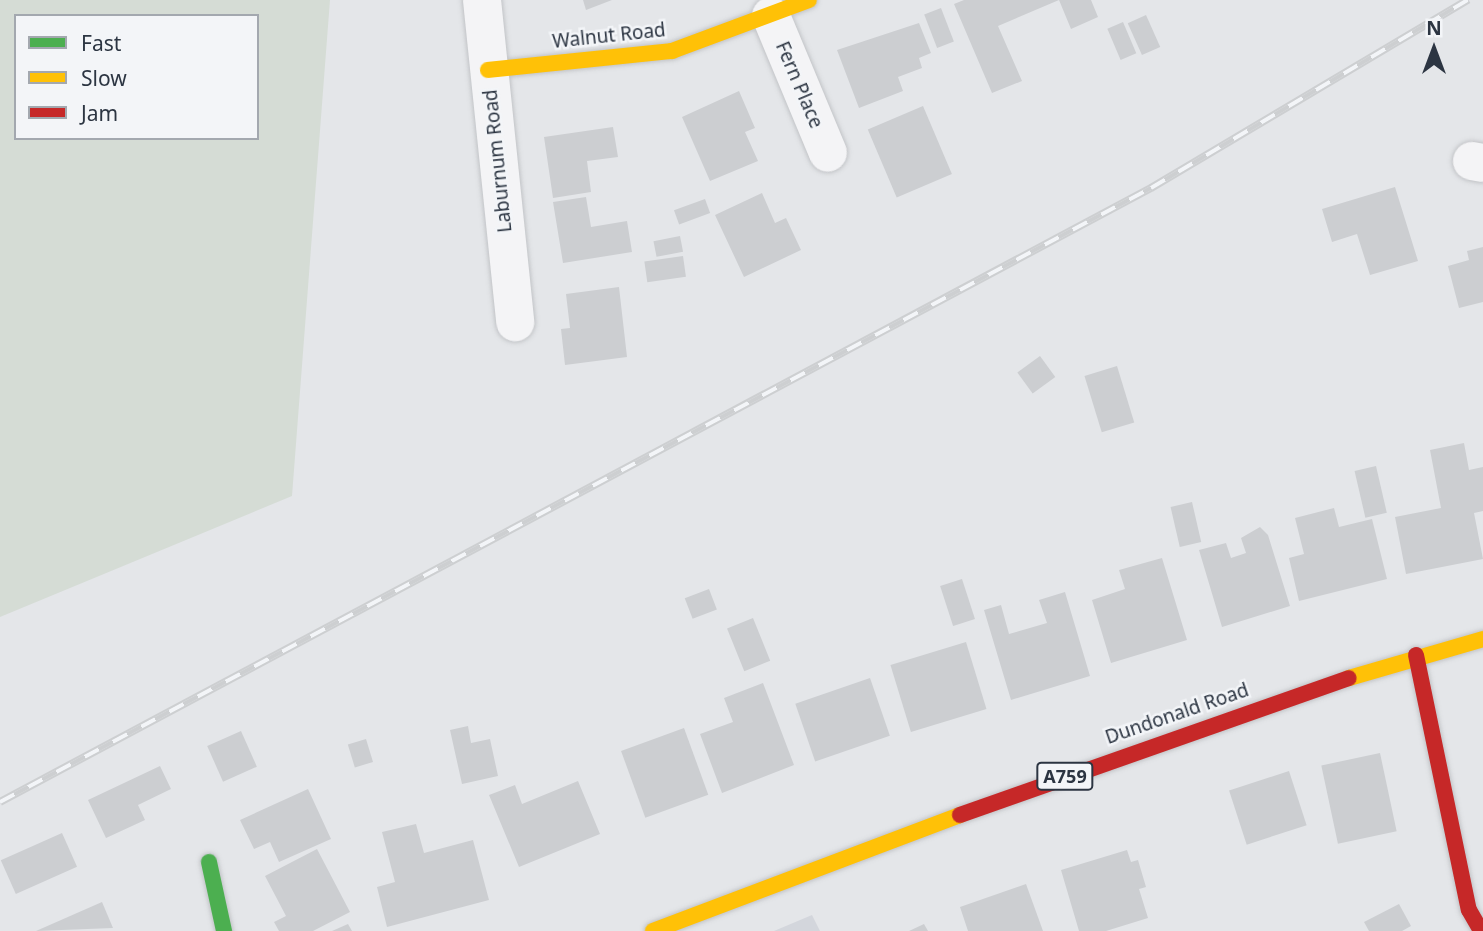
<!DOCTYPE html>
<style>
body{margin:0}
#map{position:relative;width:1483px;height:931px;overflow:hidden;background:#e4e6e9;font-family:"Noto Sans",sans-serif}
div>[style]{position:absolute}
.built>*{inset:0;background:#d3d6dc}
.green>*{inset:0;background:#d5dcd5}
.building>*{inset:0;background:#ccced1;transform-origin:0 0}
.roads{filter:drop-shadow(0 0 2px #c2c4c7) drop-shadow(0 0 2px #c2c4c7)}
.street>*{height:38px;margin:-19px;padding:0 19px;transform-origin:19px;border-radius:19px;background:#f4f4f6}
.fast>*{height:16px;margin:-8px;padding:0 8px;transform-origin:8px;border-radius:8px;background:#4caf50}
.slow>*{height:16px;margin:-8px;padding:0 8px;transform-origin:8px;border-radius:8px;background:#ffc107}
.jam>*{height:16px;margin:-8px;padding:0 8px;transform-origin:8px;border-radius:8px;background:#c62828}
.rail>*{height:8px;margin-top:-4px;transform-origin:0;background:repeating-linear-gradient(90deg,#f3f5f8 0 16px,#cdcfd1 0 32px);box-sizing:border-box;border-block:2px solid #cdcfd1}
span{translate:-50% -50%;white-space:nowrap;text-align:center;line-height:1.15;-webkit-text-stroke:5px #f3f5f8;paint-order:stroke}
.shield-label span{padding:2px 5px;background:#f3f5f8;border:2px solid;border-radius:5px;-webkit-text-stroke-width:0}
.shield-label{font-size:18px;color:#2c3542;font-weight:700}
.street-label{font-size:19px;color:#2c3542}
.legend{position:absolute;left:14px;top:14px;width:245px;height:126px;box-sizing:border-box;background:#f3f5f8;border:2px solid #a3a8af;margin:0;padding:9px 12px;list-style:none;font-size:21px;color:#2c3542}
.legend li{display:flex;align-items:center;gap:14px;height:35px}
.legend b{width:35px;border:2px solid #a3a8af}
.north{position:absolute;left:1399px;top:14px;width:70px;height:70px;-webkit-text-stroke:5px #f3f5f8;paint-order:stroke;rotate:0deg;font-size:19px;font-weight:700;line-height:28px;text-align:center;color:#2c3542}
.north::after{content:'';display:block;margin:auto;width:24px;height:32px;background:#2c3542;clip-path:polygon(50% 0,100% 100%,50% 72%,0 100%)}
</style>
<div id="map">
<div class="built">
<i style="clip-path:polygon(812px 915px,820px 931px,774px 931px)"></i>
</div>
<div class="green">
<i style="clip-path:polygon(evenodd,0 0,330px 0,292px 496px,0 617px,0 0,16px 16px,257px 16px,257px 138px,16px 138px,16px 16px)"></i>
</div>
<div class="building">
<i style="clip-path:polygon(583px 0,612px 0,586px 10px)"></i>
<i style="clip-path:polygon(964px 0,1091px 0,1098px 17px,1071px 29px,1059px 0,998px 26px,1022px 81px,992px 93px,954px 4px)"></i>
<i style="left:941px;top:8px;width:36px;height:18px;rotate:69deg"></i>
<i style="left:1146px;top:15px;width:35px;height:20px;rotate:66deg"></i>
<i style="left:1123px;top:22px;width:34px;height:17px;rotate:67deg"></i>
<i style="clip-path:polygon(919px 23px,931px 53px,919px 58px,922px 68px,898px 77px,903px 91px,859px 108px,837px 50px)"></i>
<i style="clip-path:polygon(739px 91px,755px 128px,745px 132px,758px 161px,710px 181px,682px 117px)"></i>
<i style="left:923px;top:106px;width:74px;height:60px;rotate:67deg"></i>
<i style="clip-path:polygon(613px 127px,618px 157px,587px 161px,591px 192px,553px 198px,544px 137px)"></i>
<i style="clip-path:polygon(1395px 187px,1418px 261px,1370px 275px,1357px 234px,1332px 242px,1322px 209px)"></i>
<i style="clip-path:polygon(762px 193px,775px 223px,786px 218px,801px 250px,744px 277px,715px 215px)"></i>
<i style="clip-path:polygon(586px 197px,591px 227px,627px 221px,632px 252px,563px 263px,553px 202px)"></i>
<i style="left:705px;top:199px;width:15px;height:33px;rotate:70deg"></i>
<i style="left:680px;top:236px;width:16px;height:27px;rotate:79deg"></i>
<i style="clip-path:polygon(1483px 247px,1483px 302px,1459px 308px,1448px 266px,1469px 260px,1467px 251px)"></i>
<i style="left:683px;top:256px;width:21px;height:39px;rotate:82deg"></i>
<i style="clip-path:polygon(619px 287px,627px 357px,565px 365px,561px 329px,570px 328px,566px 294px)"></i>
<i style="left:1040px;top:356px;width:26px;height:28px;rotate:54deg"></i>
<i style="left:1117px;top:366px;width:59px;height:34px;rotate:73deg"></i>
<i style="clip-path:polygon(1464px 443px,1469px 470px,1483px 467px,1483px 511px,1474px 513px,1483px 559px,1406px 574px,1395px 517px,1441px 508px,1430px 450px)"></i>
<i style="left:1376px;top:466px;width:48px;height:22px;rotate:77deg"></i>
<i style="left:1192px;top:502px;width:41px;height:22px;rotate:77deg"></i>
<i style="clip-path:polygon(1334px 508px,1339px 527px,1372px 519px,1387px 579px,1299px 601px,1289px 558px,1304px 554px,1295px 518px)"></i>
<i style="clip-path:polygon(1260px 527px,1268px 535px,1290px 606px,1222px 627px,1199px 550px,1226px 543px,1231px 558px,1246px 553px,1241px 538px)"></i>
<i style="clip-path:polygon(1162px 558px,1187px 640px,1111px 663px,1092px 600px,1125px 589px,1119px 570px)"></i>
<i style="left:962px;top:579px;width:42px;height:23px;rotate:72deg"></i>
<i style="left:709px;top:589px;width:22px;height:26px;rotate:69deg"></i>
<i style="clip-path:polygon(1065px 592px,1090px 676px,1011px 700px,984px 610px,1001px 605px,1009px 634px,1047px 623px,1039px 600px)"></i>
<i style="left:753px;top:618px;width:46px;height:28px;rotate:68deg"></i>
<i style="left:966px;top:642px;width:70px;height:79px;rotate:73deg"></i>
<i style="left:870px;top:678px;width:61px;height:79px;rotate:71deg"></i>
<i style="clip-path:polygon(763px 683px,794px 765px,722px 793px,700px 734px,733px 722px,724px 698px)"></i>
<i style="clip-path:polygon(468px 726px,471px 743px,490px 739px,498px 776px,462px 784px,450px 730px)"></i>
<i style="left:684px;top:728px;width:71px;height:67px;rotate:70deg"></i>
<i style="left:241px;top:731px;width:39px;height:37px;rotate:66deg"></i>
<i style="left:366px;top:739px;width:24px;height:19px;rotate:73deg"></i>
<i style="left:1380px;top:753px;width:80px;height:60px;rotate:78deg"></i>
<i style="clip-path:polygon(160px 766px,171px 789px,138px 805px,145px 820px,106px 838px,88px 800px)"></i>
<i style="left:1289px;top:771px;width:57px;height:63px;rotate:72deg"></i>
<i style="clip-path:polygon(578px 781px,600px 834px,519px 867px,489px 795px,515px 785px,522px 804px)"></i>
<i style="clip-path:polygon(308px 789px,331px 839px,279px 862px,270px 842px,254px 849px,240px 820px)"></i>
<i style="clip-path:polygon(416px 824px,424px 853px,473px 840px,489px 900px,387px 927px,377px 887px,395px 882px,382px 832px)"></i>
<i style="left:62px;top:833px;width:37px;height:67px;rotate:66deg"></i>
<i style="clip-path:polygon(317px 849px,350px 912px,313px 931px,279px 931px,274px 922px,286px 916px,265px 876px)"></i>
<i style="clip-path:polygon(1127px 850px,1131px 862px,1138px 860px,1146px 887px,1139px 889px,1148px 918px,1106px 931px,1079px 931px,1061px 870px)"></i>
<i style="clip-path:polygon(1026px 884px,1043px 931px,968px 931px,960px 907px)"></i>
<i style="clip-path:polygon(102px 902px,113px 928px,36px 931px)"></i>
<i style="clip-path:polygon(1399px 904px,1411px 926px,1402px 931px,1369px 931px,1364px 922px)"></i>
<i style="clip-path:polygon(348px 924px,352px 931px,332px 931px)"></i>
<i style="clip-path:polygon(924px 924px,928px 931px,909px 931px)"></i>
</div>
<div class="roads">
<div class="street">
<i style="left:482px;top:0;width:324px;rotate:84.1deg"></i>
<i style="left:771px;top:16px;width:148px;rotate:67.4deg"></i>
<i style="left:1472px;top:161px;width:11px;rotate:10deg"></i>
</div>
<div class="fast">
<i style="left:209px;top:862px;width:71px;rotate:77.7deg"></i>
</div>
<div class="slow">
<i style="left:488px;top:70px;width:185px;rotate:-5.9deg"></i>
<i style="left:672px;top:51px;width:146px;rotate:-20.4deg"></i>
<i style="left:1349px;top:678px;width:140px;rotate:-16.2deg"></i>
<i style="left:653px;top:931px;width:328px;rotate:-20.7deg"></i>
</div>
<div class="jam">
<i style="left:1416px;top:655px;width:260px;rotate:78.3deg"></i>
<i style="left:1469px;top:910px;width:24px;rotate:60deg"></i>
<i style="left:960px;top:815px;width:412px;rotate:-19.4deg"></i>
</div>
</div>
<div class="rail">
<i style="left:0;top:802px;width:1305px;rotate:-28.08deg"></i>
<i style="left:1151px;top:188px;width:369px;rotate:-30.7deg"></i>
</div>
<div class="shield-label">
<span style="left:1065px;top:776px">A759</span>
</div>
<div class="street-label">
<span style="left:609px;top:36px;rotate:-6deg">Walnut Road</span>
<span style="left:799px;top:85px;rotate:67deg">Fern Place</span>
<span style="left:498px;top:161px;rotate:-96deg">Laburnum Road</span>
<span style="left:1177px;top:714px;rotate:-19deg">Dundonald Road</span>
</div>
<ul class="legend">
<li><b style="height:9px;background:#4caf50"></b>Fast</li>
<li><b style="height:9px;background:#ffc107"></b>Slow</li>
<li><b style="height:9px;background:#c62828"></b>Jam</li>
</ul>
<div class="north">N</div>
</div>
